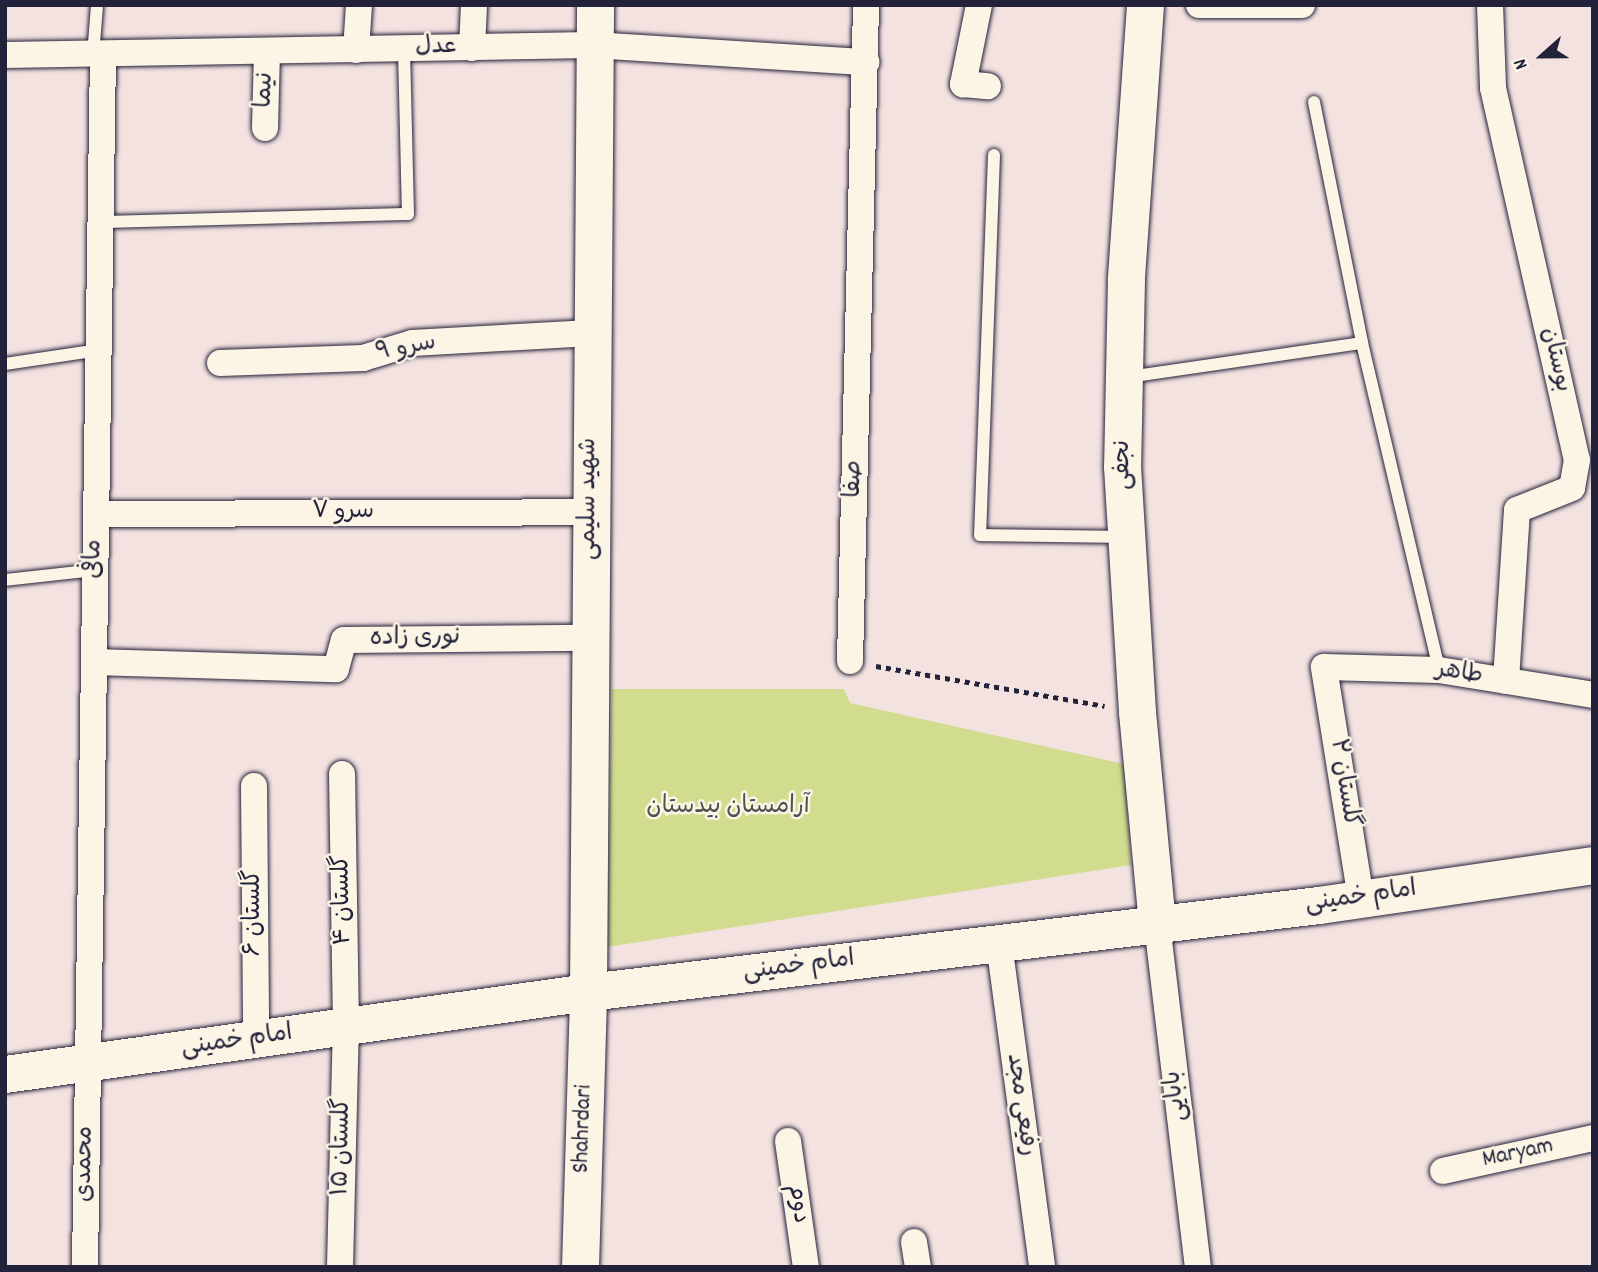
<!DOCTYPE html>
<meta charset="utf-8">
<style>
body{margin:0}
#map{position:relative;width:1598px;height:1272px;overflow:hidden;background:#f4e2e1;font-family:Dekko,"Playpen Sans Arabic",sans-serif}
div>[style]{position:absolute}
.green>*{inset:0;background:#d1dc8f}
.path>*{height:4.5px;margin-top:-2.25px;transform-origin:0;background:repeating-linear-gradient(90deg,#22223b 0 5px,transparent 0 10px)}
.roads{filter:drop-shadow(0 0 2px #22223b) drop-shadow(0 0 2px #22223b)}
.lane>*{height:12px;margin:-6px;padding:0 6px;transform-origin:6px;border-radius:6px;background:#fcf5e5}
.street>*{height:26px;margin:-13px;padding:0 13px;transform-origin:13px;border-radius:13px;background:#fcf5e5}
.secondary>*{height:37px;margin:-18.5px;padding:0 18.5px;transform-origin:18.5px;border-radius:18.5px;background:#fcf5e5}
span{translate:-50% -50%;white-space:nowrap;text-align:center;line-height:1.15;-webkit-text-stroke:5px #fcf5e5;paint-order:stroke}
.street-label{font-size:24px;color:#22223b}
.park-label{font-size:24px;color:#4e5050}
.frame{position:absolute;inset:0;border:7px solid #22223b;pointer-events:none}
.north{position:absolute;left:1507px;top:21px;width:70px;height:70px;-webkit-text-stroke:5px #fcf5e5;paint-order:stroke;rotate:249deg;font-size:19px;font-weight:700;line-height:28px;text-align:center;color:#22223b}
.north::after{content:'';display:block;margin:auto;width:24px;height:32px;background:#22223b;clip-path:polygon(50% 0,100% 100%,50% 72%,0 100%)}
</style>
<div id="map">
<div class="green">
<i style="clip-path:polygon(612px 689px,844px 689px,850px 703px,1124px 764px,1131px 865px,607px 947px)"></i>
</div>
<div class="path">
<i style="left:876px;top:666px;width:232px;rotate:9.9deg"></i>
</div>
<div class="roads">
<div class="lane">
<i style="left:93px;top:56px;width:51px;rotate:-85.5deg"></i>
<i style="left:1314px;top:102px;width:246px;rotate:78.7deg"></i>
<i style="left:1362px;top:343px;width:336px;rotate:76.7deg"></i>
<i style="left:994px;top:155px;width:380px;rotate:92.1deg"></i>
<i style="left:980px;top:535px;width:143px;rotate:0.8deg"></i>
<i style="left:101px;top:222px;width:307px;rotate:-1.5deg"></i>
<i style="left:408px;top:214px;width:165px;rotate:-91.4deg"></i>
<i style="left:5px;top:364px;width:95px;rotate:-8.5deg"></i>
<i style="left:1128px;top:377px;width:236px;rotate:-8.3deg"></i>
<i style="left:5px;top:580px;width:91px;rotate:-6.3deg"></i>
</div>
<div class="street">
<i style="left:979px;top:5px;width:81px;rotate:101.4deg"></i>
<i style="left:963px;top:84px;width:25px;rotate:5deg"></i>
<i style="left:1199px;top:5px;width:103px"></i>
<i style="left:1490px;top:5px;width:83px;rotate:87.9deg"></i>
<i style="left:1493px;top:88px;width:381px;rotate:77.3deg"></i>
<i style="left:1577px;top:460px;width:28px;rotate:100deg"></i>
<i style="left:1572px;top:488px;width:59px;rotate:158.2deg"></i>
<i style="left:1517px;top:510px;width:171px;rotate:93.7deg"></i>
<i style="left:472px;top:48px;width:43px;rotate:-87.3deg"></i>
<i style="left:356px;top:50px;width:45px;rotate:-86.2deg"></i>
<i style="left:5px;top:55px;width:588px;rotate:-0.97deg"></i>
<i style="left:593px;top:45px;width:274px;rotate:3.6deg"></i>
<i style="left:265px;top:128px;width:76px;rotate:-88.5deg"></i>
<i style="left:220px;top:363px;width:143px;rotate:-2deg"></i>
<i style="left:363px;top:358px;width:51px;rotate:-17deg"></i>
<i style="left:412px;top:343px;width:179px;rotate:-3.2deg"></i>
<i style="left:96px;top:514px;width:494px;rotate:-0.2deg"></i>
<i style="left:850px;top:661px;width:656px;rotate:-88.6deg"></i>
<i style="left:94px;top:662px;width:242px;rotate:1.7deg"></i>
<i style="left:336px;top:669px;width:30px;rotate:-75deg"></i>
<i style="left:344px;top:640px;width:245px;rotate:-0.5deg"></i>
<i style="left:254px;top:786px;width:253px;rotate:89.5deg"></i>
<i style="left:1361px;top:899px;width:235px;rotate:-99.1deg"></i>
<i style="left:1324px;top:667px;width:115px;rotate:1.5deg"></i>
<i style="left:1439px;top:670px;width:156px;rotate:9.2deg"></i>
<i style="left:1157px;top:924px;width:345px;rotate:83.2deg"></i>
<i style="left:999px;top:943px;width:327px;rotate:82.4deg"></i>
<i style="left:788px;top:1141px;width:127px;rotate:81.9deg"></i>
<i style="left:1443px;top:1171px;width:154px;rotate:-12.4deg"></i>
<i style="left:914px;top:1242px;width:25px;rotate:81deg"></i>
<i style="left:85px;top:1267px;width:1211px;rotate:-89.15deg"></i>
<i style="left:340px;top:1267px;width:240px;rotate:-88.6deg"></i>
<i style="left:346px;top:1027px;width:253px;rotate:-90.9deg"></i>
</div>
<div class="secondary">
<i style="left:1145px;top:5px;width:275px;rotate:94deg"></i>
<i style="left:1126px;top:279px;width:187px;rotate:91.2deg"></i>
<i style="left:1122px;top:466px;width:246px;rotate:86.5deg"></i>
<i style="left:1137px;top:712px;width:213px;rotate:84.6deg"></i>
<i style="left:5px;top:1074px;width:589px;rotate:-8.01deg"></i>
<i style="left:588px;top:992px;width:736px;rotate:-6.79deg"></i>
<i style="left:1319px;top:905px;width:277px;rotate:-8.3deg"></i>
<i style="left:580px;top:1267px;width:275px;rotate:-88.3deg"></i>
<i style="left:588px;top:992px;width:987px;rotate:-89.59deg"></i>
</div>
</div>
<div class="street-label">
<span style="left:436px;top:48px;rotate:-1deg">عدل</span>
<span style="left:266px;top:90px;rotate:-88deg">نیما</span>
<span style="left:406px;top:349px;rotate:-11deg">سرو ۹</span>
<span style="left:1555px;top:360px;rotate:77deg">بوستان</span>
<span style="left:1124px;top:465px;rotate:-91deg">نجفی</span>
<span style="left:855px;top:479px;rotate:-89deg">صفا</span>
<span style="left:590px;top:499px;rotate:-90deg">شهید سلیمی</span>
<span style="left:343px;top:513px">سرو ۷</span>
<span style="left:95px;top:559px;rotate:-89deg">مافی</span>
<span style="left:415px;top:639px;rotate:-1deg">نوری زاده</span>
<span style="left:1459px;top:674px;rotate:8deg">طاهر</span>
<span style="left:1343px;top:783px;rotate:81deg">گلستان ۲</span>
<span style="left:1361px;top:898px;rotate:-8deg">امام خمینی</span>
<span style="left:344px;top:900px;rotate:-91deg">گلستان ۴</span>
<span style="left:255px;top:913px;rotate:-90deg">گلستان ۶</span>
<span style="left:799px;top:967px;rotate:-7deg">امام خمینی</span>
<span style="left:237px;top:1042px;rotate:-8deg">امام خمینی</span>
<span style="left:1177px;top:1096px;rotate:-97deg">بابایی</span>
<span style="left:1020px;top:1105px;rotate:82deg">رفیعی مجد</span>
<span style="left:584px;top:1129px;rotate:-88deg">Shahrdari</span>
<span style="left:343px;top:1147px;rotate:-89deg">گلستان ۱۵</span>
<span style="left:1518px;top:1154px;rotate:-12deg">Maryam</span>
<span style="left:86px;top:1164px;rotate:-89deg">محمدی</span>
<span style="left:797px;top:1204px;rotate:82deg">دوم</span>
</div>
<div class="park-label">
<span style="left:728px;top:808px">آرامستان بیدستان</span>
</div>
<div class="frame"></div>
<div class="north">N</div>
</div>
